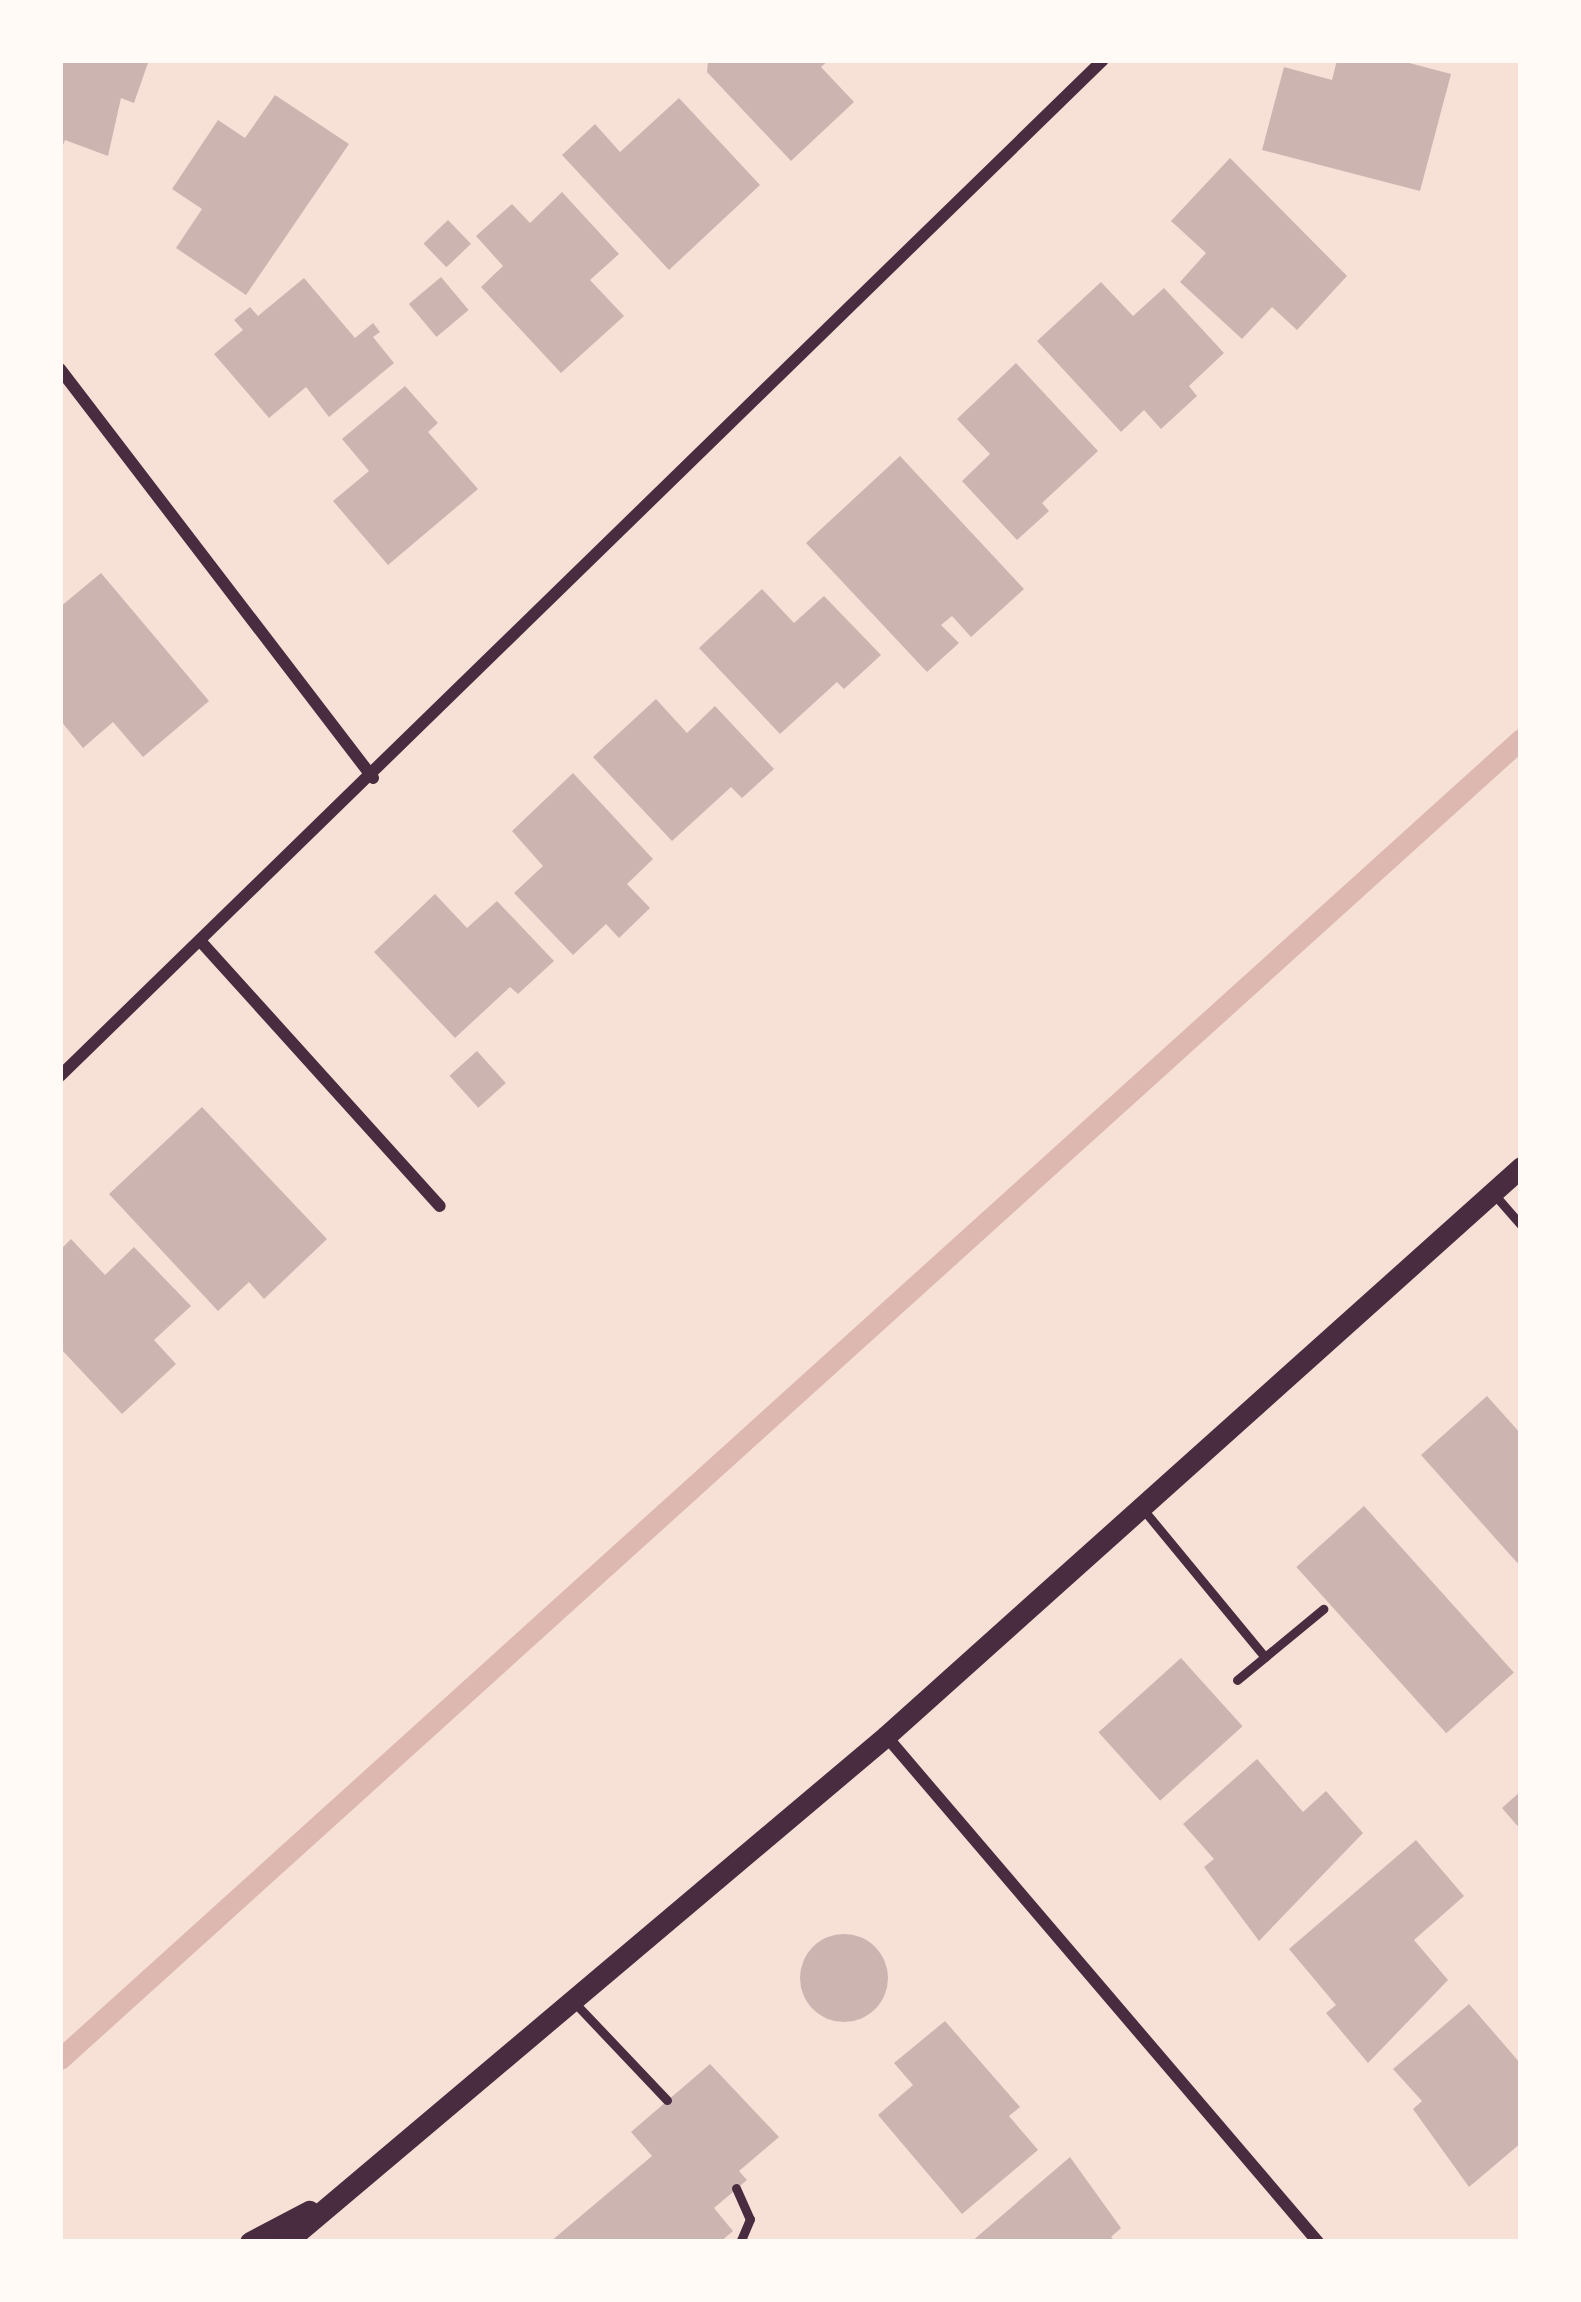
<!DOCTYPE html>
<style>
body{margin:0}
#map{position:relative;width:1581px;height:2302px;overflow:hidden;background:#f7e1d7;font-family:Jost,sans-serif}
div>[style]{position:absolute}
.stream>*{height:21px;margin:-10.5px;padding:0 10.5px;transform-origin:10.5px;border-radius:10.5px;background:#dcb8b0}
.building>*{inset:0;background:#ccb4b1;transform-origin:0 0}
.round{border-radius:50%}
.service>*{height:9px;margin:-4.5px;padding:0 4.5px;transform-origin:4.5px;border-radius:4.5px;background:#4a2c40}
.minor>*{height:12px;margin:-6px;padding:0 6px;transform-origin:6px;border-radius:6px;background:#4a2c40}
.tertiary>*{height:21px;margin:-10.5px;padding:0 10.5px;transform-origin:10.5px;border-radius:10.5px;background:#4a2c40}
span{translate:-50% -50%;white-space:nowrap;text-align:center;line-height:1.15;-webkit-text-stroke:12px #fffaf5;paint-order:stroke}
.frame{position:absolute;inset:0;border:63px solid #fffaf5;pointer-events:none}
</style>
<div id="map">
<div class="stream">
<i style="left:60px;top:2059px;width:1969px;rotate:-42.1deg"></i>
</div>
<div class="building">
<i style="clip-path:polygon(60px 60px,149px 60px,134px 103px,121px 98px,108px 156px,65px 140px,60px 153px)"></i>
<i style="clip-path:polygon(708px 60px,829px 60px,821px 67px,854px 102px,791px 161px,707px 72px)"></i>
<i style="clip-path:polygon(1337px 60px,1398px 60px,1451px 74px,1420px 191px,1262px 150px,1284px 67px,1332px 80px)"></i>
<i style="clip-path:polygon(275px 95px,349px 144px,246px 295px,176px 248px,202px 209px,172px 189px,218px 120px,245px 138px)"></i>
<i style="clip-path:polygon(679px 98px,760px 185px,669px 270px,562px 155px,595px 124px,620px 152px)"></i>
<i style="clip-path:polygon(1230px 158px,1347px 276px,1297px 330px,1272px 307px,1242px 339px,1180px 282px,1206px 253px,1171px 221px)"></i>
<i style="clip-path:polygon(562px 192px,619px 254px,590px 280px,624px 316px,561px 373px,481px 287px,503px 266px,476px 236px,512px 204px,530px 223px)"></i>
<i style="left:448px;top:220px;width:33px;height:34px;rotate:46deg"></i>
<i style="left:441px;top:277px;width:43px;height:42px;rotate:50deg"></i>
<i style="clip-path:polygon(304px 278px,355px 338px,373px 323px,380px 332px,373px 337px,394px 363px,329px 417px,306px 387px,269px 418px,214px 354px,243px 330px,234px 320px,250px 307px,258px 316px)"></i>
<i style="clip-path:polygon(1101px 282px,1133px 316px,1164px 288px,1224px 353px,1189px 386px,1197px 396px,1161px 429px,1144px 410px,1121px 432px,1037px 341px)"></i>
<i style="clip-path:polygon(1016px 363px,1098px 451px,1042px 503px,1049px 511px,1017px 540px,962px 481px,990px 454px,957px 419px)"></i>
<i style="clip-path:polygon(405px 386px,438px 423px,428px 432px,478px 489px,388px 565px,333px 501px,369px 471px,342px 439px)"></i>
<i style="clip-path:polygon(900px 456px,1024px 589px,971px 637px,952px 616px,941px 625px,959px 643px,927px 672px,806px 543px)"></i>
<i style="clip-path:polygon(101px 573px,209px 701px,143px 757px,113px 722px,83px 748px,60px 720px,60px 607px)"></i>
<i style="clip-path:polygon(762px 589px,794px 623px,824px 596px,881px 655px,844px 689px,837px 682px,780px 734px,699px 648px)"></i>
<i style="clip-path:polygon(656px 699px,687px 733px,715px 706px,774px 769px,742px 798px,731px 787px,672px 841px,593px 757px)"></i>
<i style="clip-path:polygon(573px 773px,653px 859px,627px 884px,650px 908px,619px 938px,606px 924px,573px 955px,514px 893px,543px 866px,512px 831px)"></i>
<i style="clip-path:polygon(435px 894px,467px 928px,497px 901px,554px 961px,518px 994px,510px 987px,455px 1038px,374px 952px)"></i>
<i style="left:477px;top:1051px;width:43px;height:37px;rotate:48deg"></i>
<i style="clip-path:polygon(202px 1107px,327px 1239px,264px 1299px,249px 1282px,218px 1311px,109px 1194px)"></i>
<i style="clip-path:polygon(71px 1239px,105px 1275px,134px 1247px,191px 1306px,154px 1340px,176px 1364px,122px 1414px,60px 1348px,60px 1250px)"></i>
<i style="clip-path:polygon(1487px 1396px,1521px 1434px,1521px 1567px,1421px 1455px)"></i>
<i style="left:1364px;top:1506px;width:224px;height:91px;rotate:48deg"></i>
<i style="left:1181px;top:1658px;width:92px;height:111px;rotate:48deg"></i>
<i style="clip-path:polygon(1257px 1759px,1303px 1812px,1326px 1791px,1363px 1833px,1259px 1941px,1204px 1867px,1214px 1859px,1183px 1824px)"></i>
<i style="clip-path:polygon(1521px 1791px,1521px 1830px,1502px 1808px)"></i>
<i style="clip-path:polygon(1416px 1840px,1464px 1896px,1414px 1940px,1448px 1980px,1368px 2063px,1326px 2013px,1336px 2005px,1289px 1949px)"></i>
<i class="round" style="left:800px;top:1934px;width:88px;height:88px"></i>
<i style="clip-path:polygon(1469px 2004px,1521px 2064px,1521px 2143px,1469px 2187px,1413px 2109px,1422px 2101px,1393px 2069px)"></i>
<i style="clip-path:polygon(945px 2021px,1020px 2107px,1009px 2116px,1038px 2150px,962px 2214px,878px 2115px,913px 2085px,894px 2063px)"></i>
<i style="clip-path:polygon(710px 2064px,779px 2137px,739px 2171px,747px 2180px,714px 2208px,733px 2231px,720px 2242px,550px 2242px,652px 2156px,631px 2132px)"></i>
<i style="clip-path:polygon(1070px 2157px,1121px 2228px,1111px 2237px,1116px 2242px,971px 2242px)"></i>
</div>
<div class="service">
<i style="left:1493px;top:1193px;width:43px;rotate:48.8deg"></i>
<i style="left:1142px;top:1508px;width:193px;rotate:50.5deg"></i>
<i style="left:1237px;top:1680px;width:112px;rotate:-39.5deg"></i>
<i style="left:572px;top:2000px;width:138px;rotate:46.5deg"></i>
<i style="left:736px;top:2188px;width:34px;rotate:66deg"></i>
<i style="left:750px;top:2219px;width:25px;rotate:113deg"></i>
</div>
<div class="minor">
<i style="left:60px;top:369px;width:515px;rotate:52.57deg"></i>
<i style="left:203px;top:944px;width:353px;rotate:47.9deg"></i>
<i style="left:60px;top:1076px;width:1456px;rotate:-44.25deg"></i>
<i style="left:886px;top:1736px;width:665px;rotate:49.51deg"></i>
</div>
<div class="tertiary">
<i style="left:250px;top:2242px;width:67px;rotate:-27.7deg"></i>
<i style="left:286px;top:2242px;width:785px;rotate:-40.14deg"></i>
<i style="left:886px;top:1736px;width:853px;rotate:-41.86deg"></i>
</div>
<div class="frame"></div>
</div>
